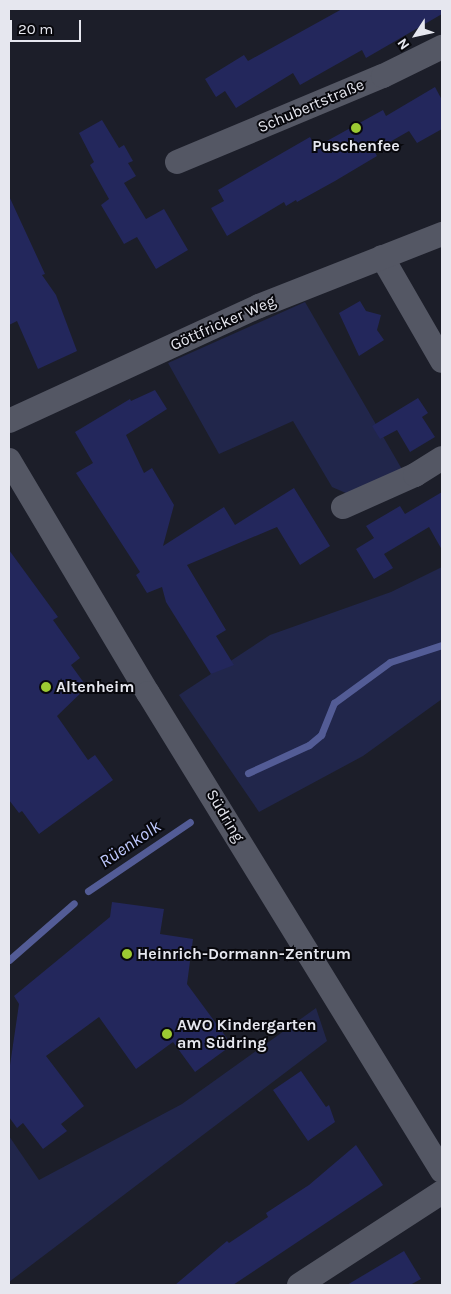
<!DOCTYPE html>
<meta charset="utf-8">
<style>
body{margin:0}
#map{position:relative;width:451px;height:1294px;overflow:hidden;background:#1c1e29;font-family:Karla,sans-serif}
div>[style]{position:absolute}
.green>*{inset:0;background:#21264b}
.stream>*{height:7px;margin:-3.5px;padding:0 3.5px;transform-origin:3.5px;border-radius:3.5px;background:#535c96}
.building>*{inset:0;background:#23275c}
.minor>*{height:24px;margin:-12px;padding:0 12px;transform-origin:12px;border-radius:12px;background:#545764}
.dots>*{width:14px;height:14px;translate:-50% -50%;box-sizing:border-box;border:2px solid #08080d;border-radius:50%}
span{translate:-50% -50%;white-space:nowrap;text-align:center;line-height:1.15;-webkit-text-stroke:4px #08080d;paint-order:stroke}
.street-label{font-size:16px;color:#e6e7ef}
.poi-label{font-size:16px;color:#e6e7ef;font-weight:700}
.left{translate:0 -50%;text-align:left}
.water-label{font-size:18px;color:#c0caff;font-style:italic}
.frame{position:absolute;inset:0;border:10px solid #e6e7ef;pointer-events:none}
.north{position:absolute;left:391px;top:10px;width:50px;height:50px;-webkit-text-stroke:4px #08080d;paint-order:stroke;rotate:235deg;font-size:14px;font-weight:700;line-height:20px;text-align:center;color:#e6e7ef}
.north::after{content:'';display:block;margin:auto;width:18px;height:22px;background:#e6e7ef;clip-path:polygon(50% 0,100% 100%,50% 72%,0 100%)}
.scale{position:absolute;left:10px;top:20px;width:71px;height:22px;box-sizing:border-box;border:2px solid #e6e7ef;border-top:0;padding-left:6px;font-size:15px;line-height:18px;white-space:nowrap;color:#e6e7ef;-webkit-text-stroke:4px #08080d;paint-order:stroke}
</style>
<div id="map">
<div class="green">
<i style="clip-path:polygon(305px 302px,403px 471px,348px 494px,332px 487px,293px 421px,219px 454px,168px 363px)"></i>
<i style="clip-path:polygon(442px 567px,442px 699px,363px 756px,259px 812px,179px 695px,270px 635px,391px 592px)"></i>
<i style="clip-path:polygon(316px 1008px,327px 1041px,9px 1282px,9px 1136px,39px 1180px,182px 1104px)"></i>
</div>
<div class="stream">
<i style="left:248px;top:773px;width:67px;rotate:-24.7deg"></i>
<i style="left:309px;top:745px;width:16px;rotate:-40deg"></i>
<i style="left:321px;top:735px;width:35px;rotate:-68deg"></i>
<i style="left:334px;top:703px;width:69px;rotate:-36.2deg"></i>
<i style="left:390px;top:662px;width:55px;rotate:-18.1deg"></i>
<i style="left:88px;top:891px;width:123px;rotate:-34.1deg"></i>
<i style="left:9px;top:960px;width:86px;rotate:-41.2deg"></i>
</div>
<div class="building">
<i style="clip-path:polygon(342px 9px,442px 9px,442px 14px,366px 58px,362px 50px,300px 85px,293px 73px,236px 108px,225px 91px,216px 97px,205px 79px,244px 55px,248px 61px)"></i>
<i style="clip-path:polygon(435px 87px,442px 100px,442px 129px,417px 143px,409px 131px,374px 151px,377px 156px,335px 181px,297px 202px,296px 200px,286px 206px,284px 202px,227px 236px,211px 208px,224px 201px,218px 190px,310px 137px,316px 147px,383px 110px,386px 116px)"></i>
<i style="clip-path:polygon(102px 120px,119px 148px,124px 145px,133px 161px,128px 163px,136px 176px,124px 183px,146px 219px,164px 209px,188px 250px,156px 269px,137px 237px,124px 244px,101px 205px,109px 199px,90px 165px,94px 162px,79px 133px)"></i>
<i style="clip-path:polygon(9px 196px,45px 274px,42px 275px,56px 295px,77px 351px,38px 369px,17px 321px,9px 325px)"></i>
<i style="clip-path:polygon(360px 301px,366px 311px,381px 315px,377px 330px,384px 340px,359px 356px,339px 313px)"></i>
<i style="clip-path:polygon(155px 390px,167px 409px,126px 435px,144px 473px,152px 468px,174px 505px,163px 546px,224px 507px,235px 525px,294px 488px,330px 546px,300px 565px,277px 527px,187px 565px,226px 630px,216px 636px,234px 665px,211px 674px,166px 602px,162px 587px,147px 593px,136px 575px,140px 572px,76px 473px,93px 463px,75px 432px,130px 399px,131px 401px)"></i>
<i style="clip-path:polygon(418px 398px,428px 413px,422px 417px,435px 437px,410px 452px,397px 430px,380px 439px,372px 426px)"></i>
<i style="clip-path:polygon(442px 492px,442px 550px,429px 527px,384px 554px,393px 568px,374px 579px,356px 549px,374px 538px,366px 526px,400px 506px,405px 514px)"></i>
<i style="clip-path:polygon(9px 550px,58px 617px,53px 620px,80px 658px,71px 665px,87px 687px,57px 716px,88px 760px,95px 755px,113px 780px,39px 834px,22px 811px,19px 813px,9px 800px)"></i>
<i style="clip-path:polygon(112px 902px,164px 909px,160px 934px,193px 939px,187px 984px,232px 1045px,195px 1072px,173px 1042px,136px 1069px,99px 1017px,46px 1056px,84px 1106px,61px 1124px,67px 1131px,43px 1149px,23px 1123px,17px 1128px,9px 1117px,9px 1072px,19px 1004px,14px 996px,110px 917px)"></i>
<i style="clip-path:polygon(301px 1071px,326px 1107px,329px 1105px,335px 1122px,308px 1141px,273px 1090px)"></i>
<i style="clip-path:polygon(356px 1145px,383px 1185px,233px 1285px,175px 1285px,227px 1241px,229px 1243px,268px 1217px,266px 1213px,309px 1185px)"></i>
<i style="clip-path:polygon(404px 1251px,421px 1279px,410px 1285px,347px 1285px)"></i>
</div>
<div class="minor">
<i style="left:177px;top:162px;width:223px;rotate:-22.7deg"></i>
<i style="left:383px;top:76px;width:66px;rotate:-26.2deg"></i>
<i style="left:382px;top:257px;width:120px;rotate:60deg"></i>
<i style="left:9px;top:421px;width:275px;rotate:-24.7deg"></i>
<i style="left:259px;top:306px;width:197px;rotate:-21.5deg"></i>
<i style="left:9px;top:460px;width:271px;rotate:59.2deg"></i>
<i style="left:148px;top:693px;width:561px;rotate:58.41deg"></i>
<i style="left:343px;top:507px;width:79px;rotate:-24deg"></i>
<i style="left:415px;top:475px;width:32px;rotate:-32deg"></i>
<i style="left:299px;top:1285px;width:171px;rotate:-33deg"></i>
</div>
<div class="dots">
<i style="left:356px;top:128px;background:#9cca32"></i>
<i style="left:46px;top:687px;background:#9cca32"></i>
<i style="left:127px;top:954px;background:#9cca32"></i>
<i style="left:167px;top:1034px;background:#9cca32"></i>
</div>
<div class="street-label">
<span style="left:311px;top:106px;rotate:-23deg">Schubertstraße</span>
<span style="left:223px;top:323px;rotate:-24deg">Göttfricker Weg</span>
<span style="left:225px;top:816px;rotate:59deg">Südring</span>
</div>
<div class="poi-label">
<span style="left:356px;top:146px">Puschenfee</span>
<span class="left" style="left:56px;top:687px">Altenheim</span>
<span class="left" style="left:137px;top:954px">Heinrich-Dormann-Zentrum</span>
<span class="left" style="left:177px;top:1034px">AWO Kindergarten<br>am Südring</span>
</div>
<div class="water-label">
<span style="left:130px;top:844px;rotate:-34deg">Rüenkolk</span>
</div>
<div class="frame"></div>
<div class="north">N</div>
<div class="scale">20 m</div>
</div>
